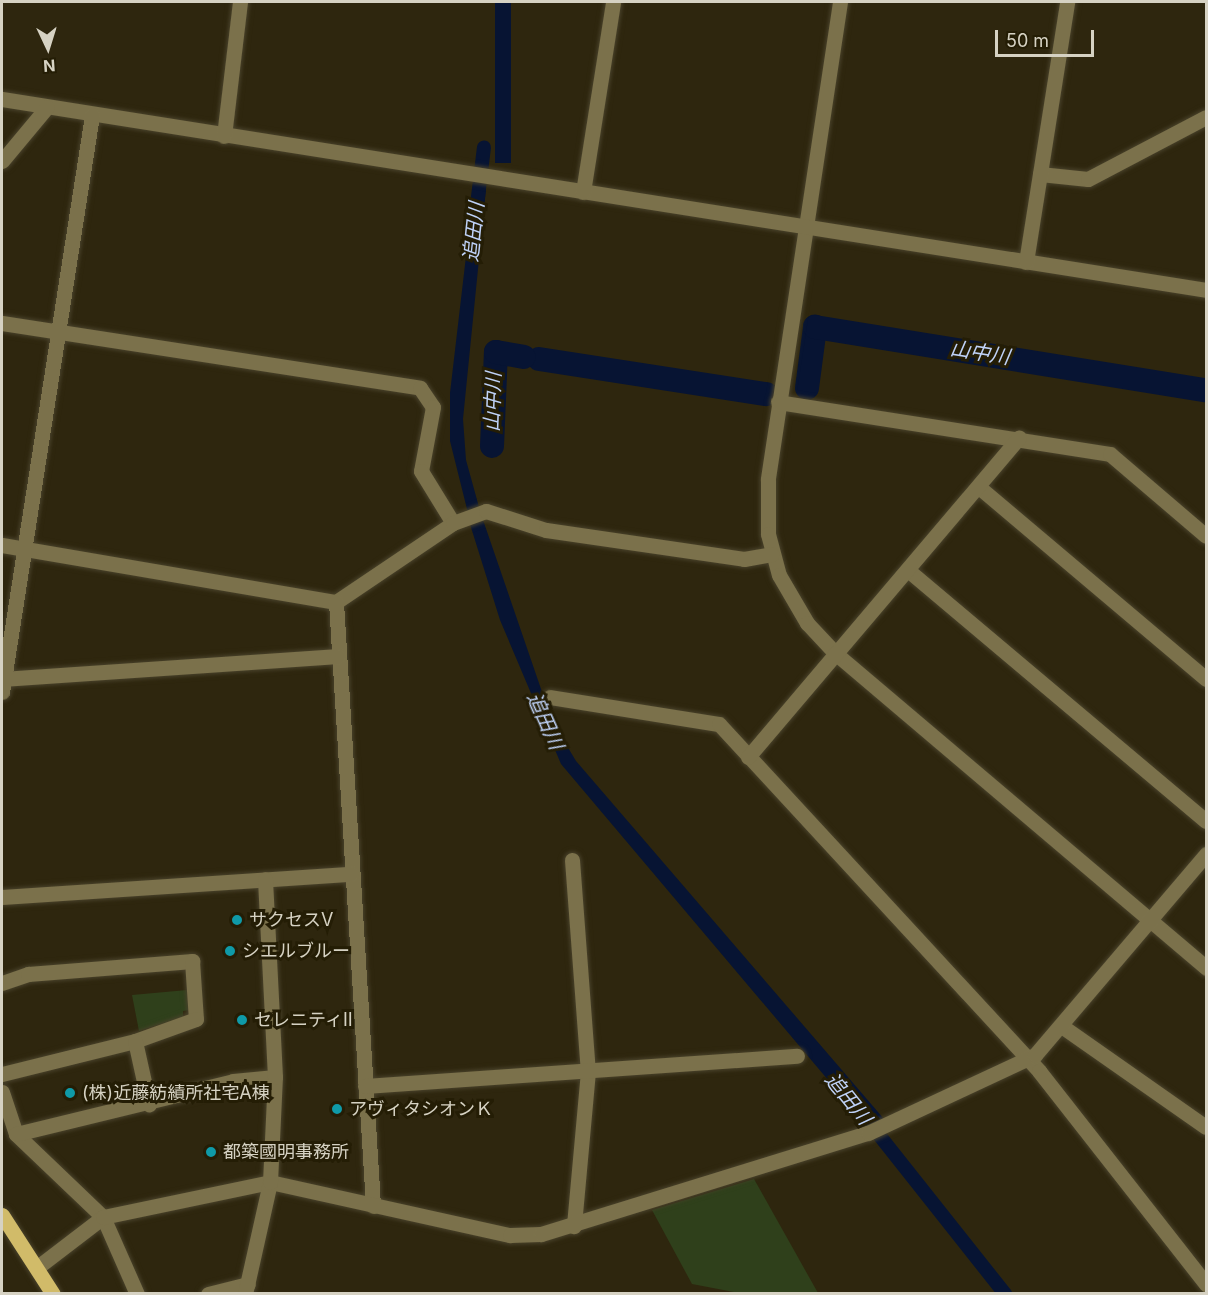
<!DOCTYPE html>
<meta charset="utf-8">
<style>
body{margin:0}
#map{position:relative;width:1208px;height:1295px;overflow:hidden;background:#2e260e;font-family:Inter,"Noto Sans JP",sans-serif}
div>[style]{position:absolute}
.green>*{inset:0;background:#2f401b}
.water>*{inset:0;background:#071433;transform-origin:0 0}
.canal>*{height:14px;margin:-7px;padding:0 7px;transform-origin:7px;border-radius:7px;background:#071433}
.river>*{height:24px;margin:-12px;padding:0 12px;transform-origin:12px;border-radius:12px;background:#071433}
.roads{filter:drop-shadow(0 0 2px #49422b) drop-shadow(0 0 2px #49422b)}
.minor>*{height:15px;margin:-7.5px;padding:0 7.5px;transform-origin:7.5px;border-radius:7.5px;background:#7b714b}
.major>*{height:15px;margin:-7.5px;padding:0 7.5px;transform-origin:7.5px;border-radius:7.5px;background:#d1bb69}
.dots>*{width:16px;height:16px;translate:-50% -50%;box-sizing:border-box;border:3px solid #241d05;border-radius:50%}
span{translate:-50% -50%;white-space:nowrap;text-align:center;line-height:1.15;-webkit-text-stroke:6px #241d05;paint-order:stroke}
.poi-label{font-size:18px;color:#d6d2c3}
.left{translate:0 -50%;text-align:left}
.water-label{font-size:20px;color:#bfd2f8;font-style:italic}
.frame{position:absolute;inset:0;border:3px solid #d6d2c3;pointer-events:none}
.north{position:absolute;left:18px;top:18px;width:60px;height:60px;-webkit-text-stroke:4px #241d05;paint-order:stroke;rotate:176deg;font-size:16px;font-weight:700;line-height:24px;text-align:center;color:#d6d2c3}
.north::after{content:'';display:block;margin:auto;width:21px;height:27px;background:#d6d2c3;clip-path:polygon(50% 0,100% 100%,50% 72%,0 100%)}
.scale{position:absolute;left:995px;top:30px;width:99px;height:27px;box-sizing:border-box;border:3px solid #d6d2c3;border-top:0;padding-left:8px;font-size:18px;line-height:21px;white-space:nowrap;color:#d6d2c3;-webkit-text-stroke:4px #241d05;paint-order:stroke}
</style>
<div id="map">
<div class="green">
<i style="clip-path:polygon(187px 990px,189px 1010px,183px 1011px,183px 1017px,139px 1031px,132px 995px)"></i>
<i style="clip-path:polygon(754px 1179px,818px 1293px,739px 1293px,692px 1284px,652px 1210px)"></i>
</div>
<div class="water">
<i style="left:495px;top:2px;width:16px;height:161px"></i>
<i style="clip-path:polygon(474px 188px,486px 189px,463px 419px,466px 460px,479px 507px,468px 513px,450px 441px,450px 393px)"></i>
<i style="clip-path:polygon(482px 517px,552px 721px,576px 761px,884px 1119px,867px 1126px,561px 764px,500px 620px,469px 521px)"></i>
</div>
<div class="canal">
<i style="left:477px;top:205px;width:58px;rotate:-83.1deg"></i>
<i style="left:868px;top:1121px;width:221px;rotate:51.6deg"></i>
</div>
<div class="river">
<i style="left:539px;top:359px;width:230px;rotate:8.8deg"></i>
<i style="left:807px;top:388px;width:62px;rotate:-82.5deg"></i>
<i style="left:815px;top:327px;width:396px;rotate:9.2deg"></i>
<i style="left:492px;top:446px;width:94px;rotate:-87.6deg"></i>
<i style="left:496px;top:352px;width:28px;rotate:10deg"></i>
</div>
<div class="roads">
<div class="minor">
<i style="left:840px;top:2px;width:483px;rotate:98.6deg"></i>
<i style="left:768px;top:480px;width:54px;rotate:90deg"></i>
<i style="left:768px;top:534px;width:42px;rotate:75deg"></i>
<i style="left:779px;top:575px;width:56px;rotate:59.7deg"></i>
<i style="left:807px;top:623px;width:41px;rotate:47deg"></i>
<i style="left:835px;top:653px;width:487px;rotate:40.3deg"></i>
<i style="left:2px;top:99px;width:1219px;rotate:9.01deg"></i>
<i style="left:224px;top:136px;width:135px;rotate:-83.2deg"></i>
<i style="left:2px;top:161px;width:70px;rotate:-50.2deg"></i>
<i style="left:1040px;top:174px;width:48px;rotate:5.9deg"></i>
<i style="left:1088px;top:179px;width:133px;rotate:-27.7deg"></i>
<i style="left:583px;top:192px;width:192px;rotate:-81deg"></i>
<i style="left:1026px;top:262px;width:263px;rotate:-81deg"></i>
<i style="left:2px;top:323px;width:423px;rotate:8.8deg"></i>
<i style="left:420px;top:388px;width:23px;rotate:56deg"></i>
<i style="left:433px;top:407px;width:65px;rotate:100.6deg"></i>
<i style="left:421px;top:471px;width:61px;rotate:58.4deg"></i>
<i style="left:778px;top:402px;width:336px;rotate:8.9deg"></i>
<i style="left:1110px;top:454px;width:126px;rotate:40.5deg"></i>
<i style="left:980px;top:488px;width:296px;rotate:40.2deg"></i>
<i style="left:2px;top:545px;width:339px;rotate:9.7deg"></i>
<i style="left:336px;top:602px;width:141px;rotate:-34deg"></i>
<i style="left:453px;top:523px;width:35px;rotate:-20deg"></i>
<i style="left:486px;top:511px;width:63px;rotate:17.6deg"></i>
<i style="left:546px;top:530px;width:200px;rotate:8.3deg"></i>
<i style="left:744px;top:559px;width:28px;rotate:-10deg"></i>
<i style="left:909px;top:571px;width:388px;rotate:40.1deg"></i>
<i style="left:336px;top:602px;width:605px;rotate:86.49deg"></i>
<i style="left:2px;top:679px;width:337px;rotate:-3.9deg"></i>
<i style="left:2px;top:692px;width:584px;rotate:-81.13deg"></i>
<i style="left:550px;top:697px;width:171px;rotate:9.1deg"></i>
<i style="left:719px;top:724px;width:472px;rotate:47.3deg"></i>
<i style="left:1039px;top:1071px;width:271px;rotate:51.9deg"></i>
<i style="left:748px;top:757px;width:419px;rotate:-49.7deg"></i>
<i style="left:572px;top:860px;width:212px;rotate:85.7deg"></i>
<i style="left:588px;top:1071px;width:156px;rotate:95.2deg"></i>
<i style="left:2px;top:897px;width:350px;rotate:-3.8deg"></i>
<i style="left:2px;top:983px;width:28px;rotate:-19deg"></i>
<i style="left:28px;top:974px;width:165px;rotate:-4.5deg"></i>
<i style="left:192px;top:961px;width:58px;rotate:86.1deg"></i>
<i style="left:196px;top:1019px;width:65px;rotate:160.2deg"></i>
<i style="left:135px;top:1041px;width:137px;rotate:166.1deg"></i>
<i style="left:1063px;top:1027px;width:174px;rotate:35deg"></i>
<i style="left:135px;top:1041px;width:65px;rotate:77.5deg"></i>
<i style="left:365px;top:1086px;width:433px;rotate:-4deg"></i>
<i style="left:2px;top:1092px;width:44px;rotate:71.6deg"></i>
<i style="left:16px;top:1134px;width:120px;rotate:43.7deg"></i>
<i style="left:103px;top:1217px;width:84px;rotate:66.2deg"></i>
<i style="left:16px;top:1134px;width:223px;rotate:-13.7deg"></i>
<i style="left:233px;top:1081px;width:42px;rotate:-5.4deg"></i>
<i style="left:39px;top:1266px;width:81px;rotate:-37.4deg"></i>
<i style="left:103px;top:1217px;width:171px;rotate:-11.8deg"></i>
<i style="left:270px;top:1182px;width:246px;rotate:12.5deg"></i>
<i style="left:510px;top:1235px;width:31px;rotate:-2deg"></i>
<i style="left:541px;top:1234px;width:342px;rotate:-17.2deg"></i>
<i style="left:868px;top:1133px;width:184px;rotate:-25deg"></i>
<i style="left:1035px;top:1055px;width:264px;rotate:-49.6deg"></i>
<i style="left:208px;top:1294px;width:41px;rotate:-14deg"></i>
<i style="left:245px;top:1294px;width:115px;rotate:-77.4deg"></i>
<i style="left:270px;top:1182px;width:105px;rotate:-87.3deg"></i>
<i style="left:275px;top:1077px;width:198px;rotate:-92.9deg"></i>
</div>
<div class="major">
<i style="left:2px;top:1215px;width:94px;rotate:57.2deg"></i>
</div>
</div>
<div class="dots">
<i style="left:237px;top:920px;background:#0f9aa8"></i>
<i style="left:230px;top:951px;background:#0f9aa8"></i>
<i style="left:242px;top:1020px;background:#0f9aa8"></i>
<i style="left:70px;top:1093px;background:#0f9aa8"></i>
<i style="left:337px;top:1109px;background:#0f9aa8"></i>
<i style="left:211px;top:1152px;background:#0f9aa8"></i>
</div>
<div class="poi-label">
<span class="left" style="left:249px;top:920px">サクセスⅤ</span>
<span class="left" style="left:242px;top:951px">シエルブルー</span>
<span class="left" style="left:254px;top:1020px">セレニティⅡ</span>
<span class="left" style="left:82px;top:1093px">(株)近藤紡績所社宅A棟</span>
<span class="left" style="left:349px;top:1109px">アヴィタシオンＫ</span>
<span class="left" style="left:223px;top:1152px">都築國明事務所</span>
</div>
<div class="water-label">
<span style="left:474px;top:232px;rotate:-84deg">追田川</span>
<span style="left:980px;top:353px;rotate:9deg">山中川</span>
<span style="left:493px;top:402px;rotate:-88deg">山中川</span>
<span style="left:545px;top:721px;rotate:66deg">追田川</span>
<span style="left:848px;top:1099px;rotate:51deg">追田川</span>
</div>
<div class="frame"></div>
<div class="north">N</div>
<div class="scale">50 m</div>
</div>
